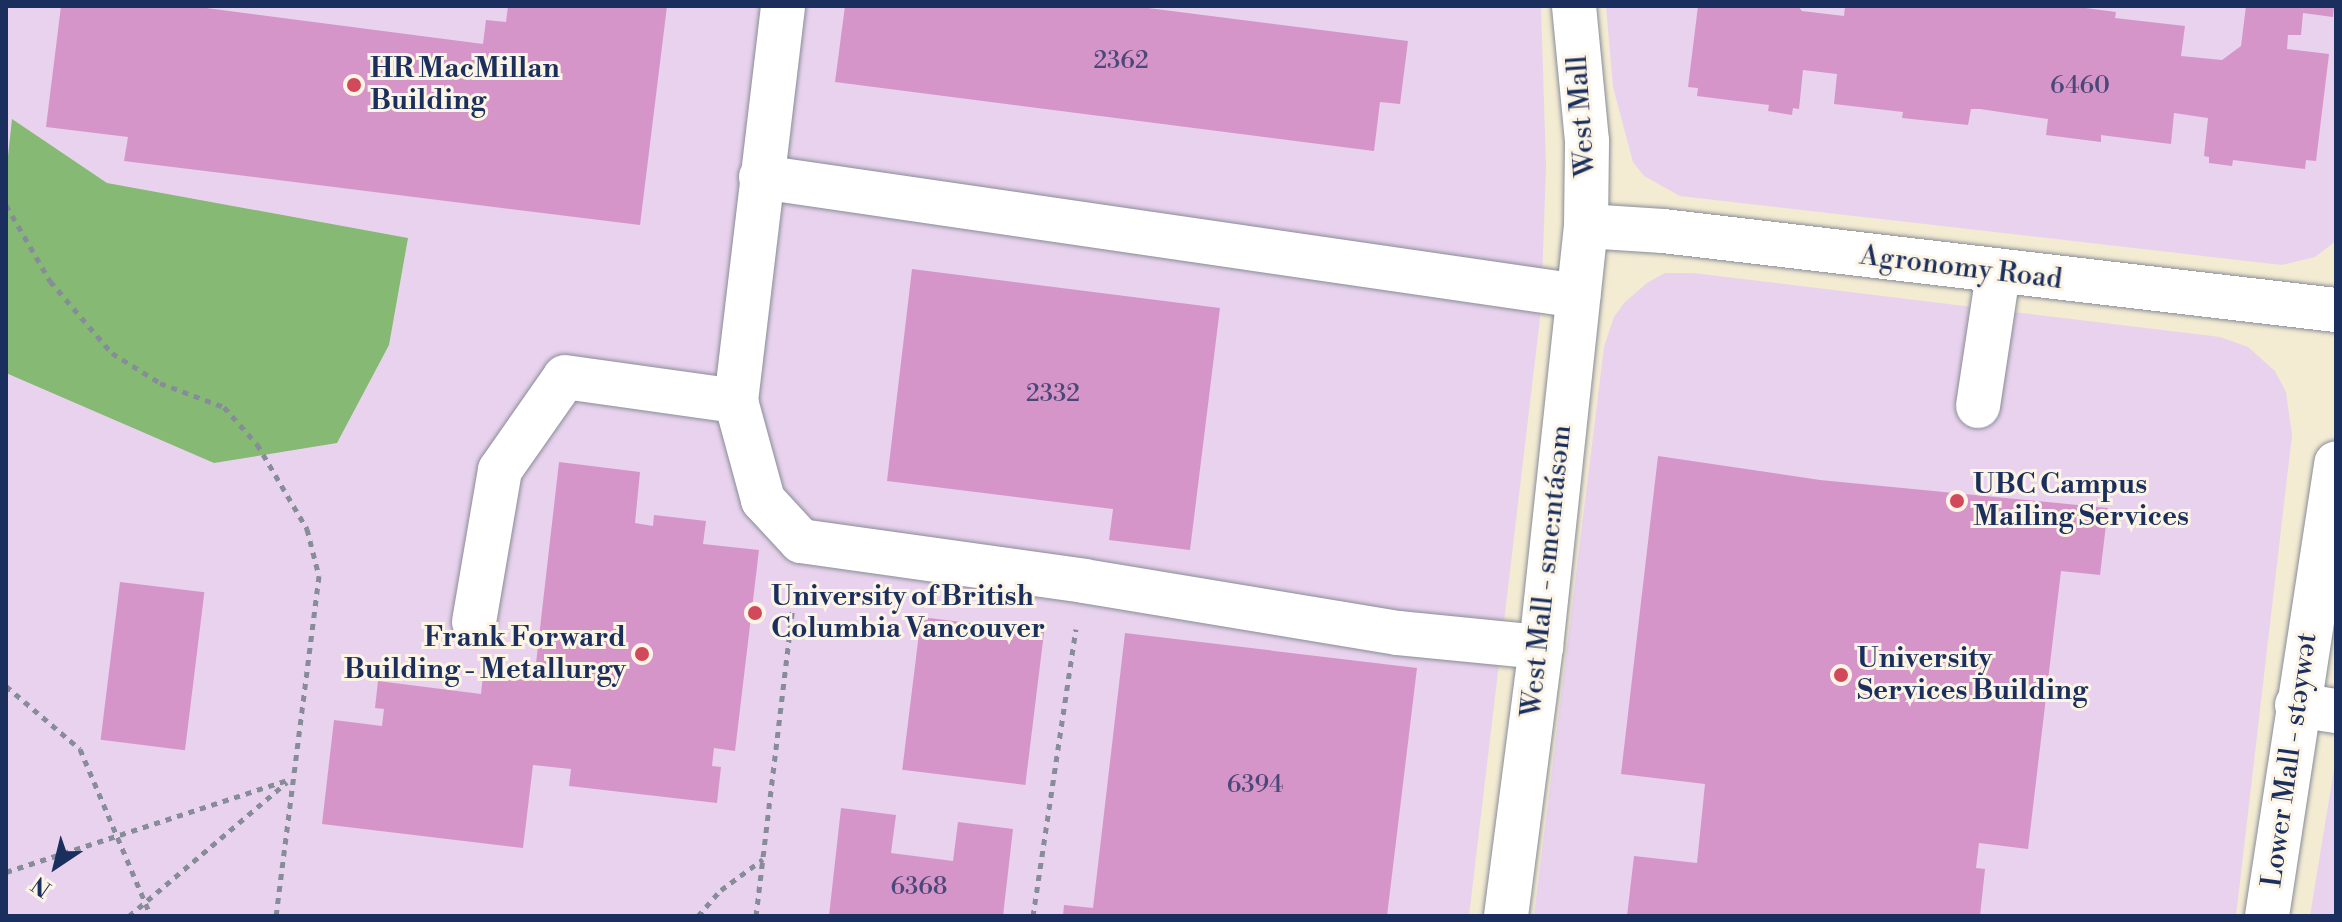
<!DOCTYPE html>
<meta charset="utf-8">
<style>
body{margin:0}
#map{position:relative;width:2342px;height:922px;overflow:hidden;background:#f3ebd2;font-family:"Libre Bodoni",serif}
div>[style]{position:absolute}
.built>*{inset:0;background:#e9d2ed}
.forest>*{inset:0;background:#85b974}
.building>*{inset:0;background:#d695c8;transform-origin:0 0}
.path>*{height:5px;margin-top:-2.5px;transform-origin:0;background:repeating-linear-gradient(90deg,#878d98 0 6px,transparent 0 12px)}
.roads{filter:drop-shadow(0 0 2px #878d98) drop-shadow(0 0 2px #878d98)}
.minor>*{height:44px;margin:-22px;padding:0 22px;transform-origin:22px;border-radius:22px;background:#fff}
.dots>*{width:22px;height:22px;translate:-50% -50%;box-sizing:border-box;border:4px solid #fcf5e5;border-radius:50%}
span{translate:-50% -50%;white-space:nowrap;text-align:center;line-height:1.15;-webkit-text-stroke:6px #fcf5e5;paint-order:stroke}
.number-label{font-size:24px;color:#4a4878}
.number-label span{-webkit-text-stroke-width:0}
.poi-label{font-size:28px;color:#1b2f5e;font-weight:700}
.left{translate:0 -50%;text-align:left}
.right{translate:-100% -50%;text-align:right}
.street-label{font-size:28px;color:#1b2f5e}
.frame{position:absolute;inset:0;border:8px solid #1b2f5e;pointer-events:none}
.north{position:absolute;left:16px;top:826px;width:80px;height:80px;-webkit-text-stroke:6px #fcf5e5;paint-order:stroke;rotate:215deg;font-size:22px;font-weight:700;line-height:32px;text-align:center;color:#1b2f5e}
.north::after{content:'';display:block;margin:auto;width:28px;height:36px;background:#1b2f5e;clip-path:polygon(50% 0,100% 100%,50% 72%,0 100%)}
</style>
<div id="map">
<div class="built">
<i style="clip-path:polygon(6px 6px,1541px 6px,1546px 167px,1541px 310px,1469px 916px,6px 916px)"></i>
<i style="clip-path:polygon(1606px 6px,2336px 6px,2336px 241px,2315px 257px,2282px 265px,1680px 196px,1644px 176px,1633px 162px,1613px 87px)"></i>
<i style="clip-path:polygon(1665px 273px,1693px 273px,2220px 337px,2248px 347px,2275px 371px,2286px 392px,2292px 435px,2236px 916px,1534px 916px,1604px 347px,1614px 317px,1624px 303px,1647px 283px)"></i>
<i style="clip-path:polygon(2336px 757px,2336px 916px,2310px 916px)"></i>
</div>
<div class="forest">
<i style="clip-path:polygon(12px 119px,107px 183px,408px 238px,389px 345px,337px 443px,214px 463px,6px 373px,6px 175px)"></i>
</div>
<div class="building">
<i style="clip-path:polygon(61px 6px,191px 6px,483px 44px,486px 20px,506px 22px,508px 6px,667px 6px,640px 225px,124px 161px,128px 137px,46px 127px)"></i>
<i style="clip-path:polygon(845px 6px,1132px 6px,1408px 41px,1400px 104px,1380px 102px,1374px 151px,835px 82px)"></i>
<i style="clip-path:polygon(1698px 6px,1798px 6px,1802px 11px,1844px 16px,1845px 6px,2070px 6px,2116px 12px,2115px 18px,2185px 26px,2181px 56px,2222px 60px,2241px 46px,2246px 6px,2334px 6px,2333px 17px,2303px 13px,2301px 35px,2288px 35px,2287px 49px,2329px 54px,2316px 161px,2306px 160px,2305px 169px,2233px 160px,2232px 166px,2209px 163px,2209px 157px,2204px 156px,2208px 118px,2174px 113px,2171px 144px,2101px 135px,2101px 142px,2046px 135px,2048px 119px,1980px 109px,1971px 109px,1968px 125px,1902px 118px,1903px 112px,1834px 104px,1837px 74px,1803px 70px,1799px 109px,1793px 108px,1792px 115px,1768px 111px,1769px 105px,1697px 96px,1698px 88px,1688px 87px)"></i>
<i style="clip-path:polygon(912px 269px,1220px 308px,1190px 550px,1109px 540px,1113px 509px,887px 481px)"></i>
<i style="clip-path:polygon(1658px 456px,1820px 480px,2108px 508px,2100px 575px,2061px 571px,2028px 849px,1979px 843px,1976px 868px,1985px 869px,1980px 916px,1627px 916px,1634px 856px,1697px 863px,1705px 784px,1621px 774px)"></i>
<i style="clip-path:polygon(559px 462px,640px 472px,635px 523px,653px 526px,654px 515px,706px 521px,703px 544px,759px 550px,735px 751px,714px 748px,712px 766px,721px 767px,717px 803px,569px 786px,571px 769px,533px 765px,523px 848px,322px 824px,334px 720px,382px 726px,384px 709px,375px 708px,378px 681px,481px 694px,483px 675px,534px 681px)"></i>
<i style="left:120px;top:582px;width:85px;height:159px;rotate:7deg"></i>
<i style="left:921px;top:617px;width:124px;height:154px;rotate:7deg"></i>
<i style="clip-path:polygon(1125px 633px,1417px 668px,1387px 916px,1063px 916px,1064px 905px,1093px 908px)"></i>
<i style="clip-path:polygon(841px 808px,896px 815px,891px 853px,953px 861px,958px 822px,1013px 829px,1003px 916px,829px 916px)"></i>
</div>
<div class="path">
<i style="left:6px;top:205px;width:88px;rotate:59.9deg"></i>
<i style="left:50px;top:281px;width:95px;rotate:49.3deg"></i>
<i style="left:112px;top:353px;width:57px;rotate:32deg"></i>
<i style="left:160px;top:383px;width:68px;rotate:20.6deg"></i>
<i style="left:224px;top:407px;width:50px;rotate:48.3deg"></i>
<i style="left:257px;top:444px;width:99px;rotate:59.5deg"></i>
<i style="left:307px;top:529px;width:49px;rotate:75.7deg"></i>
<i style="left:319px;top:576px;width:343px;rotate:97.2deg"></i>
<i style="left:6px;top:686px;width:97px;rotate:40.4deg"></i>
<i style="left:80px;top:749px;width:181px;rotate:67deg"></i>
<i style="left:6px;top:872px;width:300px;rotate:-18.1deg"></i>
<i style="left:129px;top:916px;width:207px;rotate:-40.3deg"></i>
<i style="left:698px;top:916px;width:35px;rotate:-49deg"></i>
<i style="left:721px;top:890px;width:52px;rotate:-36.4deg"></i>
<i style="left:756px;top:916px;width:329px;rotate:-83.2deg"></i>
<i style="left:1033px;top:916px;width:290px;rotate:-81.5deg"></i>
</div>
<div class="roads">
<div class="minor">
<i style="left:761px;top:177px;width:826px;rotate:8.29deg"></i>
<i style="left:1586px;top:226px;width:77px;rotate:3.7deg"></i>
<i style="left:1663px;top:231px;width:678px;rotate:6.7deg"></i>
<i style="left:736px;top:401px;width:398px;rotate:-83.2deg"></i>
<i style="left:1978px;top:406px;width:134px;rotate:-81.4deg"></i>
<i style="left:474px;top:622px;width:154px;rotate:-80.3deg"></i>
<i style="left:500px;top:470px;width:113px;rotate:-55deg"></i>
<i style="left:565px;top:377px;width:173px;rotate:8deg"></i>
<i style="left:736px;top:401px;width:103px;rotate:74.7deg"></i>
<i style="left:763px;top:500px;width:56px;rotate:47.2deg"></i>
<i style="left:801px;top:541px;width:286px;rotate:8deg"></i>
<i style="left:1084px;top:581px;width:318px;rotate:9.4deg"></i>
<i style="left:1398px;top:633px;width:144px;rotate:5.6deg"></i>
<i style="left:2297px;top:705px;width:39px;rotate:9deg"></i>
<i style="left:1506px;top:916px;width:271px;rotate:-82.6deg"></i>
<i style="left:1541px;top:647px;width:423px;rotate:-83.9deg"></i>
<i style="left:1586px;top:226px;width:85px;rotate:-89.3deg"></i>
<i style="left:1587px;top:141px;width:136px;rotate:-95.5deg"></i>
<i style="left:2267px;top:916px;width:458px;rotate:-81.3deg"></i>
</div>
</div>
<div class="dots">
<i style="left:354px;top:85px;background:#d1495b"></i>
<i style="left:1957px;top:501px;background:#d1495b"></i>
<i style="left:755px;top:613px;background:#d1495b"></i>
<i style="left:642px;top:654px;background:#d1495b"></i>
<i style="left:1841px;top:675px;background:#d1495b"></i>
</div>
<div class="number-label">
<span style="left:1121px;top:62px">2362</span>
<span style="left:2080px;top:87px">6460</span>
<span style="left:1053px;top:395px">2332</span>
<span style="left:1255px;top:786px">6394</span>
<span style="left:919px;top:888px">6368</span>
</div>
<div class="poi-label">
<span class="left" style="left:370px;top:85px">HR MacMillan<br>Building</span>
<span class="left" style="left:1973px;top:501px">UBC Campus<br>Mailing Services</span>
<span class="left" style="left:771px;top:613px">University of British<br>Columbia Vancouver</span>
<span class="right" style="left:626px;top:654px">Frank Forward<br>Building - Metallurgy</span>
<span class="left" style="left:1857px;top:675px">University<br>Services Building</span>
</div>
<div class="street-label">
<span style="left:1582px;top:116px;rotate:-94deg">West Mall</span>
<span style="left:1961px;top:268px;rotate:7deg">Agronomy Road</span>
<span style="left:1547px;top:571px;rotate:-84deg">West Mall - sme:ntásəm</span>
<span style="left:2290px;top:760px;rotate:-82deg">Lower Mall - stəywət</span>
</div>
<div class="frame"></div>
<div class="north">N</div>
</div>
